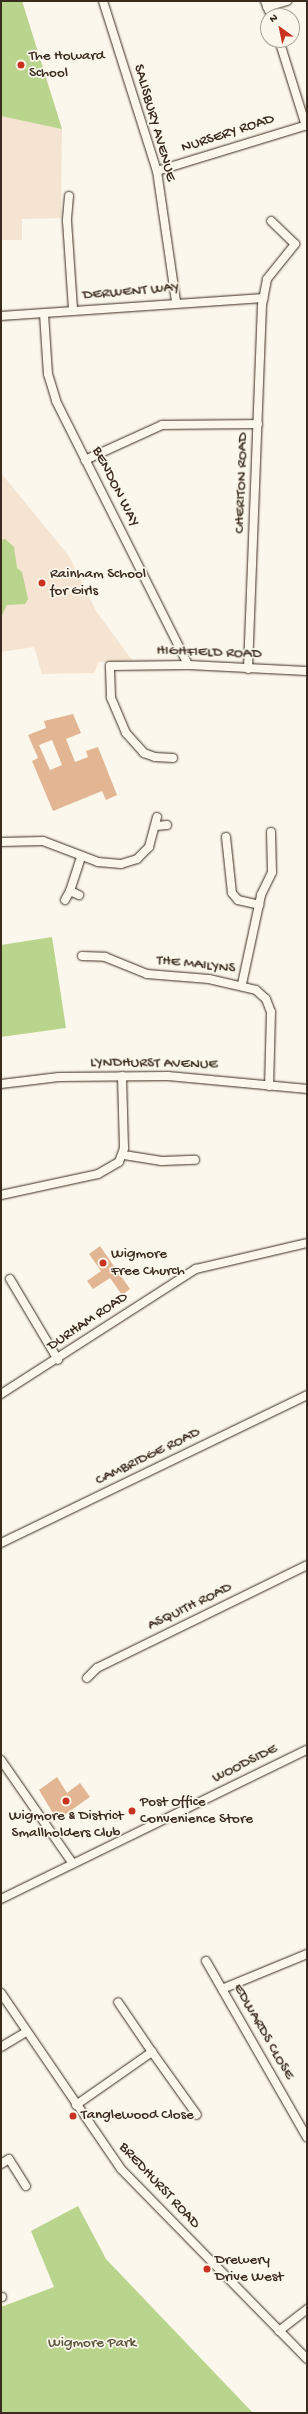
<!DOCTYPE html>
<style>
body{margin:0}
#map{position:relative;width:308px;height:2414px;overflow:hidden;background:#fbf7ec;font-family:"Gochi Hand",sans-serif}
div>[style]{position:absolute}
.built>*{inset:0;background:#f4e4d1}
.green>*{inset:0;background:#b9d48c}
.building>*{inset:0;background:#e2b692}
.roads{filter:drop-shadow(0 0 1px #3b2a1e) drop-shadow(0 0 1px #3b2a1e)}
.street>*{height:8px;margin:-4px;padding:0 4px;transform-origin:4px;border-radius:4px;background:#fbf7ec}
.dots>*{width:11px;height:11px;translate:-50% -50%;box-sizing:border-box;border:2px solid #fbf7ec;border-radius:50%}
span{translate:-50% -50%;white-space:nowrap;text-align:center;line-height:1.15;-webkit-text-stroke:3.5px #fbf7ec;paint-order:stroke}
.poi-label{font-size:15px;color:#3b2a1e}
.left{translate:0 -50%;text-align:left}
.street-label{font-size:15px;color:#3b2a1e}
.park-label{font-size:15px;color:#5a543a}
.frame{position:absolute;inset:0;border:2px solid #3b2a1e;pointer-events:none}
.north{position:absolute;left:260px;top:8px;width:40px;height:40px;box-sizing:border-box;background:#fbf7ec;border:1px solid #aea59a;border-radius:50%;rotate:327deg;font-size:11px;font-weight:700;line-height:16px;text-align:center;color:#3b2a1e}
.north::after{content:'';display:block;margin:auto;width:14px;height:18px;background:#c8321e;clip-path:polygon(50% 0,100% 100%,50% 72%,0 100%)}
</style>
<div id="map">
<div class="built">
<i style="clip-path:polygon(1px 1px,22px 1px,62px 129px,61px 218px,22px 219px,22px 240px,1px 240px)"></i>
<i style="clip-path:polygon(1px 473px,69px 556px,96px 611px,132px 660px,99px 662px,94px 673px,42px 674px,34px 647px,1px 652px)"></i>
</div>
<div class="green">
<i style="clip-path:polygon(1px 1px,22px 1px,62px 129px,1px 116px)"></i>
<i style="clip-path:polygon(5px 539px,14px 547px,17px 568px,22px 572px,28px 599px,25px 604px,7px 605px,1px 617px,1px 540px)"></i>
<i style="clip-path:polygon(52px 937px,66px 1028px,1px 1037px,1px 945px)"></i>
<i style="clip-path:polygon(78px 2206px,106px 2259px,253px 2413px,1px 2413px,1px 2307px,54px 2287px,31px 2231px)"></i>
</div>
<div class="building">
<i style="clip-path:polygon(evenodd,73px 714px,81px 733px,66px 739px,75px 762px,88px 757px,86px 751px,98px 747px,117px 795px,106px 800px,102px 791px,53px 811px,32px 761px,38px 758px,28px 735px,46px 728px,44px 721px,73px 714px,52px 740px,62px 765px,50px 770px,39px 745px,52px 740px)"></i>
<i style="clip-path:polygon(100px 1246px,130px 1289px,122px 1295px,110px 1278px,93px 1289px,87px 1281px,101px 1271px,89px 1254px)"></i>
<i style="clip-path:polygon(57px 1777px,67px 1793px,80px 1783px,90px 1797px,57px 1820px,39px 1790px)"></i>
</div>
<div class="roads">
<div class="street">
<i style="left:103px;top:1px;width:178px;rotate:72.4deg"></i>
<i style="left:157px;top:171px;width:132px;rotate:81.7deg"></i>
<i style="left:265px;top:1px;width:16px;rotate:68deg"></i>
<i style="left:267px;top:7px;width:21px;rotate:-17deg"></i>
<i style="left:279px;top:40px;width:90px;rotate:72.6deg"></i>
<i style="left:157px;top:171px;width:157px;rotate:-17deg"></i>
<i style="left:69px;top:196px;width:25px;rotate:95deg"></i>
<i style="left:67px;top:221px;width:89px;rotate:86.1deg"></i>
<i style="left:44px;top:314px;width:60px;rotate:86.2deg"></i>
<i style="left:48px;top:374px;width:28px;rotate:73deg"></i>
<i style="left:56px;top:401px;width:295px;rotate:63.4deg"></i>
<i style="left:1px;top:316px;width:263px;rotate:-3.9deg"></i>
<i style="left:85px;top:460px;width:85px;rotate:-24.4deg"></i>
<i style="left:162px;top:425px;width:96px;rotate:-0.6deg"></i>
<i style="left:248px;top:669px;width:364px;rotate:-87.8deg"></i>
<i style="left:262px;top:305px;width:26px;rotate:-79deg"></i>
<i style="left:267px;top:279px;width:45px;rotate:-51.3deg"></i>
<i style="left:295px;top:244px;width:33px;rotate:-136deg"></i>
<i style="left:173px;top:758px;width:18px;rotate:-177deg"></i>
<i style="left:155px;top:757px;width:12px;rotate:-160deg"></i>
<i style="left:144px;top:753px;width:27px;rotate:-132deg"></i>
<i style="left:126px;top:733px;width:39px;rotate:-113deg"></i>
<i style="left:111px;top:697px;width:31px;rotate:-92deg"></i>
<i style="left:110px;top:666px;width:78px;rotate:-0.7deg"></i>
<i style="left:188px;top:665px;width:119px;rotate:2.9deg"></i>
<i style="left:156px;top:826px;width:11px;rotate:-5deg"></i>
<i style="left:226px;top:837px;width:56px;rotate:83.9deg"></i>
<i style="left:232px;top:893px;width:9px;rotate:49deg"></i>
<i style="left:238px;top:900px;width:22px;rotate:13deg"></i>
<i style="left:1px;top:842px;width:42px;rotate:-1.4deg"></i>
<i style="left:43px;top:841px;width:59px;rotate:20.9deg"></i>
<i style="left:98px;top:862px;width:23px;rotate:5deg"></i>
<i style="left:121px;top:864px;width:17px;rotate:-17deg"></i>
<i style="left:137px;top:859px;width:17px;rotate:-45deg"></i>
<i style="left:149px;top:847px;width:31px;rotate:-75deg"></i>
<i style="left:70px;top:891px;width:36px;rotate:-72deg"></i>
<i style="left:65px;top:900px;width:10px;rotate:-61deg"></i>
<i style="left:70px;top:891px;width:10px;rotate:24deg"></i>
<i style="left:82px;top:956px;width:23px;rotate:2deg"></i>
<i style="left:105px;top:957px;width:45px;rotate:22deg"></i>
<i style="left:147px;top:974px;width:62px;rotate:4.6deg"></i>
<i style="left:209px;top:979px;width:48px;rotate:13.2deg"></i>
<i style="left:256px;top:990px;width:13px;rotate:42deg"></i>
<i style="left:266px;top:999px;width:14px;rotate:69deg"></i>
<i style="left:271px;top:1012px;width:74px;rotate:91.5deg"></i>
<i style="left:242px;top:984px;width:91px;rotate:-77.9deg"></i>
<i style="left:261px;top:895px;width:25px;rotate:-64deg"></i>
<i style="left:272px;top:872px;width:40px;rotate:-91.4deg"></i>
<i style="left:1px;top:1084px;width:58px;rotate:-6.9deg"></i>
<i style="left:59px;top:1077px;width:109px;rotate:-0.5deg"></i>
<i style="left:168px;top:1076px;width:140px;rotate:5.3deg"></i>
<i style="left:124px;top:1155px;width:38px;rotate:9deg"></i>
<i style="left:162px;top:1161px;width:33px;rotate:-2deg"></i>
<i style="left:1px;top:1195px;width:99px;rotate:-12.2deg"></i>
<i style="left:98px;top:1174px;width:24px;rotate:-30deg"></i>
<i style="left:119px;top:1162px;width:15px;rotate:-70deg"></i>
<i style="left:124px;top:1148px;width:72px;rotate:-91.6deg"></i>
<i style="left:10px;top:1279px;width:94px;rotate:59.3deg"></i>
<i style="left:1px;top:1394px;width:232px;rotate:-32.7deg"></i>
<i style="left:196px;top:1269px;width:114px;rotate:-13.2deg"></i>
<i style="left:1px;top:1543px;width:340px;rotate:-25.8deg"></i>
<i style="left:87px;top:1678px;width:14px;rotate:-45deg"></i>
<i style="left:97px;top:1668px;width:234px;rotate:-26.1deg"></i>
<i style="left:1px;top:1760px;width:126px;rotate:55.3deg"></i>
<i style="left:1px;top:1899px;width:340px;rotate:-26deg"></i>
<i style="left:206px;top:1961px;width:203px;rotate:60.2deg"></i>
<i style="left:222px;top:1989px;width:92px;rotate:-22.4deg"></i>
<i style="left:1px;top:1993px;width:213px;rotate:55.7deg"></i>
<i style="left:121px;top:2169px;width:266px;rotate:45.6deg"></i>
<i style="left:1px;top:2047px;width:29px;rotate:-31deg"></i>
<i style="left:152px;top:2052px;width:77px;rotate:54.5deg"></i>
<i style="left:76px;top:2105px;width:93px;rotate:-34.9deg"></i>
<i style="left:152px;top:2052px;width:60px;rotate:-124.2deg"></i>
<i style="left:1px;top:2164px;width:9px;rotate:-32deg"></i>
<i style="left:9px;top:2159px;width:32px;rotate:58deg"></i>
<i style="left:1px;top:2297px;width:1px"></i>
<i style="left:279px;top:2331px;width:36px;rotate:-38deg"></i>
</div>
</div>
<div class="dots">
<i style="left:21px;top:65px;background:#c8321e"></i>
<i style="left:42px;top:583px;background:#c8321e"></i>
<i style="left:103px;top:1263px;background:#c8321e"></i>
<i style="left:66px;top:1801px;background:#c8321e"></i>
<i style="left:132px;top:1811px;background:#c8321e"></i>
<i style="left:73px;top:2116px;background:#c8321e"></i>
<i style="left:207px;top:2269px;background:#c8321e"></i>
</div>
<div class="poi-label">
<span class="left" style="left:29px;top:65px">The Howard<br>School</span>
<span class="left" style="left:50px;top:583px">Rainham School<br>for Girls</span>
<span class="left" style="left:111px;top:1263px">Wigmore<br>Free Church</span>
<span class="left" style="left:140px;top:1811px">Post Office<br>Convenience Store</span>
<span style="left:66px;top:1825px">Wigmore &amp; District<br>Smallholders Club</span>
<span class="left" style="left:81px;top:2116px">Tanglewood Close</span>
<span class="left" style="left:215px;top:2269px">Drewery<br>Drive West</span>
</div>
<div class="street-label">
<span style="left:154px;top:123px;rotate:74deg">SALISBURY AVENUE</span>
<span style="left:228px;top:134px;rotate:-18deg">NURSERY ROAD</span>
<span style="left:131px;top:292px;rotate:-5deg">DERWENT WAY</span>
<span style="left:242px;top:483px;rotate:-88deg">CHERITON ROAD</span>
<span style="left:115px;top:487px;rotate:63deg">BENDON WAY</span>
<span style="left:209px;top:653px;rotate:2deg">HIGHFIELD ROAD</span>
<span style="left:196px;top:965px;rotate:6deg">THE MAILYNS</span>
<span style="left:154px;top:1064px;rotate:1deg">LYNDHURST AVENUE</span>
<span style="left:88px;top:1322px;rotate:-34deg">DURHAM ROAD</span>
<span style="left:148px;top:1457px;rotate:-26deg">CAMBRIDGE ROAD</span>
<span style="left:190px;top:1607px;rotate:-26deg">ASQUITH ROAD</span>
<span style="left:245px;top:1764px;rotate:-26deg">WOODSIDE</span>
<span style="left:263px;top:2032px;rotate:60deg">EDWARDS CLOSE</span>
<span style="left:159px;top:2186px;rotate:47deg">BREDHURST ROAD</span>
</div>
<div class="park-label">
<span style="left:92px;top:2344px">Wigmore Park</span>
</div>
<div class="frame"></div>
<div class="north">N</div>
</div>
